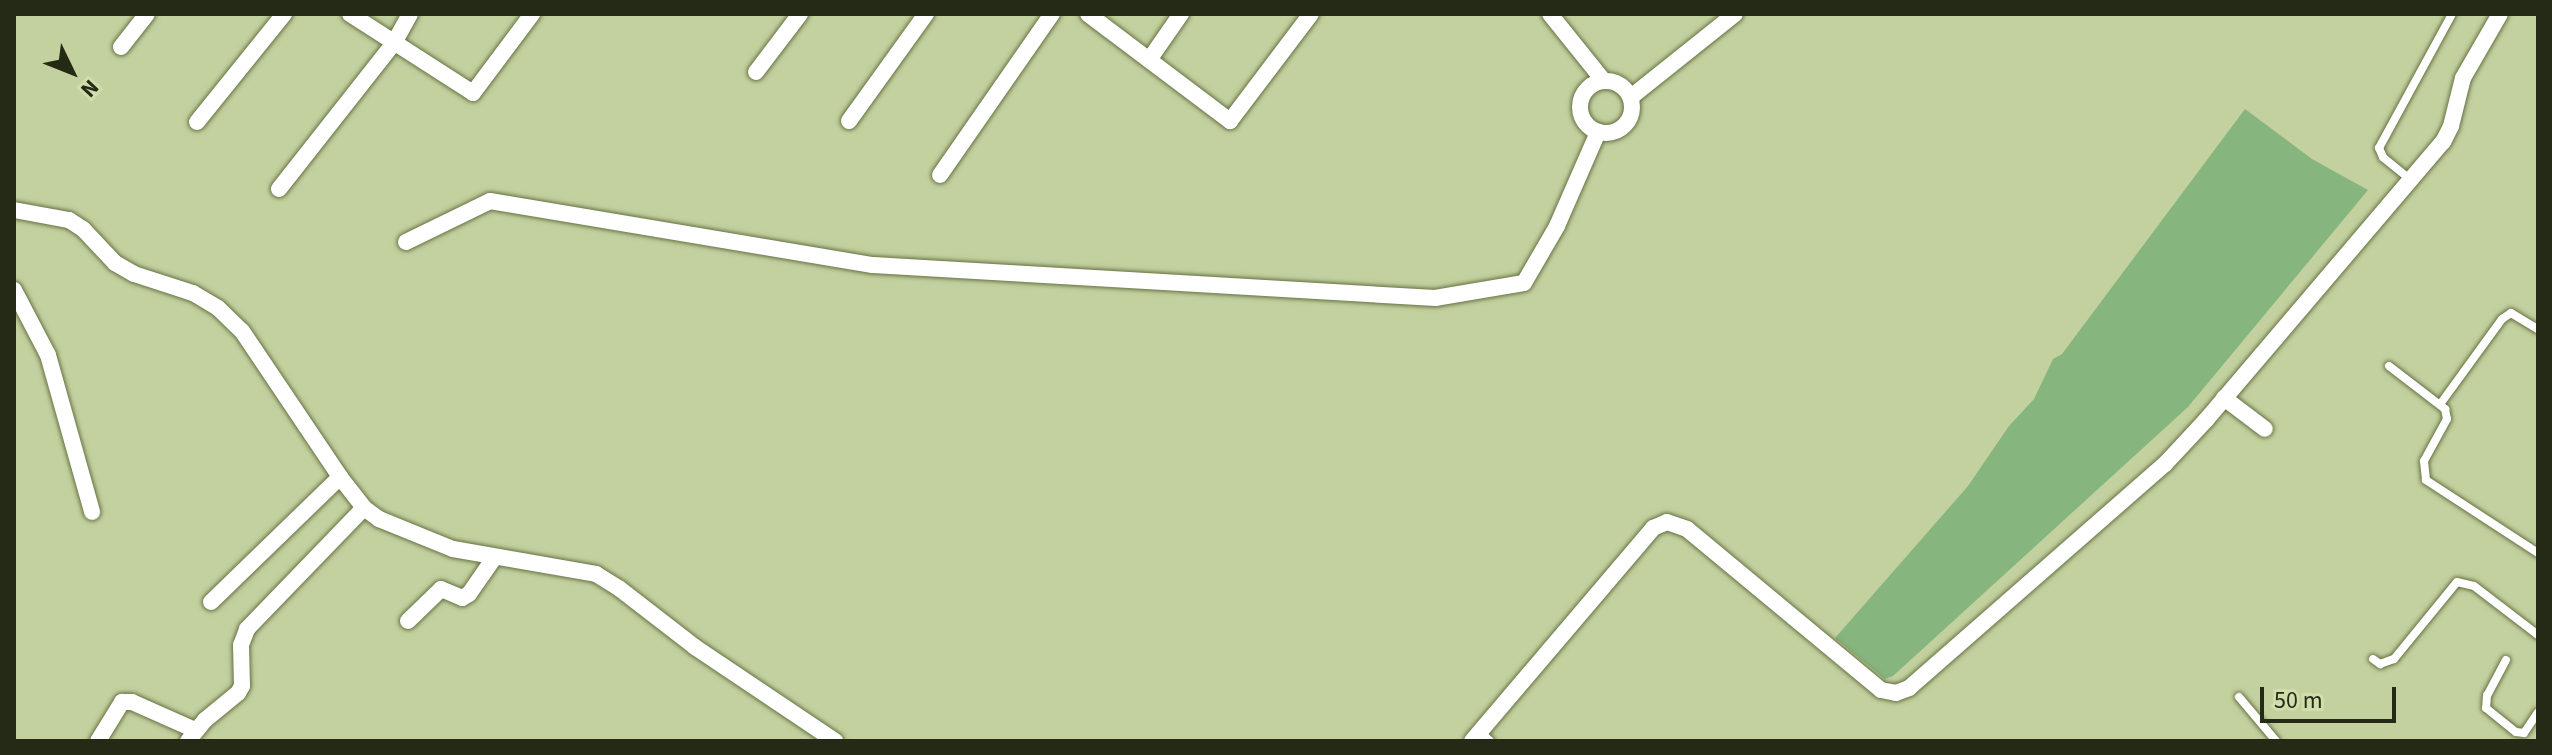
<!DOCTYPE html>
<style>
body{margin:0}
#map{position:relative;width:2552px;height:755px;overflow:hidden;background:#c3d19f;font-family:"Source Sans 3",sans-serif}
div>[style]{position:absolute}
.building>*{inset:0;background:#87b57e}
.roads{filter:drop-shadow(0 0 2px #667243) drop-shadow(0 0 2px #667243)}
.service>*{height:8px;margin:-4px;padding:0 4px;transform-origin:4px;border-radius:4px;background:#fff}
.minor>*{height:16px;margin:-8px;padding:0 8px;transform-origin:8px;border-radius:8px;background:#fff}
.minor>.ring{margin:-8px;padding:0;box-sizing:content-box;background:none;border:16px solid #fff;border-radius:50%}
span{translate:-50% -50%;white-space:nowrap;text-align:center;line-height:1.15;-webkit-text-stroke:6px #d0deab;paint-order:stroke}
.frame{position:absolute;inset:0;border:16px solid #252a16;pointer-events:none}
.north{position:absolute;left:32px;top:32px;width:80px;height:80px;-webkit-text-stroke:6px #d0deab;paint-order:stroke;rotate:133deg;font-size:22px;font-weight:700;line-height:32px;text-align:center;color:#252a16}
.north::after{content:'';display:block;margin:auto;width:28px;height:36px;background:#252a16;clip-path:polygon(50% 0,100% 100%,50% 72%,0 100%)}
.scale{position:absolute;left:2260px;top:687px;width:136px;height:36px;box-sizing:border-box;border:4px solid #252a16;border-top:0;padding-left:10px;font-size:24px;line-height:28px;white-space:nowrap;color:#252a16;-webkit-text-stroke:6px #d0deab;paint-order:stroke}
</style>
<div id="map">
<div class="building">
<i style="clip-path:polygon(2245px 109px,2312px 159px,2368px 190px,2188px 407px,1893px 676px,1885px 679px,1835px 638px,1968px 486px,2009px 426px,2034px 399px,2053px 359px,2062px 354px)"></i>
</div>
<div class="roads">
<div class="service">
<i style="left:2411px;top:180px;width:36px;rotate:-141deg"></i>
<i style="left:2383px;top:157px;width:10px;rotate:-114deg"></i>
<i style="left:2379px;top:148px;width:153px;rotate:-61.4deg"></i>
<i style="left:2389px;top:366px;width:71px;rotate:37.5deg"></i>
<i style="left:2445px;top:409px;width:10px;rotate:79deg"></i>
<i style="left:2447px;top:419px;width:48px;rotate:118.7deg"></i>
<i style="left:2424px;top:461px;width:19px;rotate:84deg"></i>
<i style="left:2426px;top:480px;width:134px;rotate:33.1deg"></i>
<i style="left:2441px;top:403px;width:104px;rotate:-54deg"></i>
<i style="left:2502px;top:319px;width:11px;rotate:-34deg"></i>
<i style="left:2511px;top:313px;width:31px;rotate:31deg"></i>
<i style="left:2373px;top:659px;width:9px;rotate:36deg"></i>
<i style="left:2380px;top:664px;width:15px;rotate:-20deg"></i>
<i style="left:2394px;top:659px;width:99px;rotate:-50.7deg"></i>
<i style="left:2457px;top:582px;width:17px;rotate:13deg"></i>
<i style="left:2474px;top:586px;width:81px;rotate:37.4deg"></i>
<i style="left:2506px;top:660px;width:40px;rotate:118deg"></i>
<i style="left:2487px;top:695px;width:13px;rotate:94deg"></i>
<i style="left:2486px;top:708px;width:38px;rotate:39deg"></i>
<i style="left:2516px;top:732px;width:8px;rotate:7deg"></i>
<i style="left:2524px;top:733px;width:25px;rotate:-56deg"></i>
<i style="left:2239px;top:697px;width:57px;rotate:49.9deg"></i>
<i style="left:1481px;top:732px;width:13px;rotate:45deg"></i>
</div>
<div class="minor">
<i style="left:350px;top:14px;width:146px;rotate:32.7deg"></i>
<i style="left:473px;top:93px;width:99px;rotate:-53.2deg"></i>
<i style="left:1088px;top:14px;width:178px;rotate:37deg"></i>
<i style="left:1230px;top:121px;width:134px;rotate:-52.9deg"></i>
<i style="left:1550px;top:14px;width:85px;rotate:51.2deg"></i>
<i style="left:121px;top:47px;width:42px;rotate:-51.8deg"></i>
<i style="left:1149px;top:60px;width:56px;rotate:-55.2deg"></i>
<i style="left:756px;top:72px;width:73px;rotate:-52.8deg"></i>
<i class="ring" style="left:1580px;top:81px;width:36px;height:36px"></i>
<i style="left:1631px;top:97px;width:133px;rotate:-38.6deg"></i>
<i style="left:849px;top:121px;width:132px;rotate:-54.3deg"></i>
<i style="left:197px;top:122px;width:139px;rotate:-51.1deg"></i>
<i style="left:940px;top:175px;width:196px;rotate:-55.2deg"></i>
<i style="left:279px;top:189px;width:186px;rotate:-51.8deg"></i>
<i style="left:394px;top:43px;width:33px;rotate:-61deg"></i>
<i style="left:14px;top:210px;width:56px;rotate:10.3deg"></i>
<i style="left:69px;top:220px;width:17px;rotate:33deg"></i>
<i style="left:83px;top:229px;width:47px;rotate:46.7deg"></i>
<i style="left:115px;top:263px;width:22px;rotate:30deg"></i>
<i style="left:134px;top:274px;width:62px;rotate:17.9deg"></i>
<i style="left:193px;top:293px;width:29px;rotate:31deg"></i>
<i style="left:218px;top:308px;width:33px;rotate:44deg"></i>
<i style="left:242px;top:331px;width:176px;rotate:56.1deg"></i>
<i style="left:340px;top:477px;width:39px;rotate:52deg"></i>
<i style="left:364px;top:508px;width:19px;rotate:36deg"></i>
<i style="left:379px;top:519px;width:80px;rotate:22.1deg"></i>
<i style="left:453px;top:549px;width:145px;rotate:9.9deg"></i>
<i style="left:596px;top:574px;width:28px;rotate:32deg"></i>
<i style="left:620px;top:589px;width:95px;rotate:37.7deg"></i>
<i style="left:695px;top:647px;width:169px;rotate:33.9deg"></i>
<i style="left:406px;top:242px;width:93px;rotate:-26deg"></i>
<i style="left:490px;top:201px;width:388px;rotate:9.5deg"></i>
<i style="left:873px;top:265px;width:563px;rotate:3.36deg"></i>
<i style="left:1435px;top:298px;width:90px;rotate:-9.6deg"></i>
<i style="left:1524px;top:283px;width:66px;rotate:-59.9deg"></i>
<i style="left:1557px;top:226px;width:103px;rotate:-66.4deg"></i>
<i style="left:14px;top:290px;width:73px;rotate:62.4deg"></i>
<i style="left:48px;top:355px;width:163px;rotate:74.3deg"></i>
<i style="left:2224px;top:398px;width:51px;rotate:37.1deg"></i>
<i style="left:211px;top:602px;width:180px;rotate:-44.1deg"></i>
<i style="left:408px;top:621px;width:46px;rotate:-44.1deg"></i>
<i style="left:441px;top:589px;width:23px;rotate:23deg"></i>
<i style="left:462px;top:598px;width:8px;rotate:-30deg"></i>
<i style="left:469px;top:594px;width:44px;rotate:-55.2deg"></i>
<i style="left:98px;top:741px;width:46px;rotate:-58.4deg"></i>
<i style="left:122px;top:702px;width:10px"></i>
<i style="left:132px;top:702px;width:69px;rotate:24deg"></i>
<i style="left:188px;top:741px;width:27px;rotate:-51deg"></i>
<i style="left:205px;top:720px;width:43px;rotate:-39.3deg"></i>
<i style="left:238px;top:693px;width:8px;rotate:-60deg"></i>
<i style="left:242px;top:686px;width:41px;rotate:-91.4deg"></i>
<i style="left:241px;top:645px;width:17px;rotate:-69deg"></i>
<i style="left:247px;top:629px;width:168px;rotate:-46deg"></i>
<i style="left:1472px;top:741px;width:280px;rotate:-49.6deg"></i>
<i style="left:1653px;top:528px;width:15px;rotate:-23deg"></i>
<i style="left:1667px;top:522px;width:21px;rotate:19deg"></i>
<i style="left:1687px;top:529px;width:252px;rotate:39.7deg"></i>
<i style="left:1881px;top:690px;width:15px;rotate:11deg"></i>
<i style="left:1896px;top:693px;width:14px;rotate:-21deg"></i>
<i style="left:1909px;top:688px;width:340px;rotate:-41.2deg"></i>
<i style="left:2165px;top:464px;width:60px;rotate:-47deg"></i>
<i style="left:2206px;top:420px;width:365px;rotate:-49.6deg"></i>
<i style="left:2443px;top:142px;width:18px;rotate:-63deg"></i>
<i style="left:2451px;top:126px;width:49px;rotate:-76deg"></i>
<i style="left:2463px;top:78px;width:74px;rotate:-60deg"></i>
</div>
</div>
<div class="frame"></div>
<div class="north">N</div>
<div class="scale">50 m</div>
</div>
